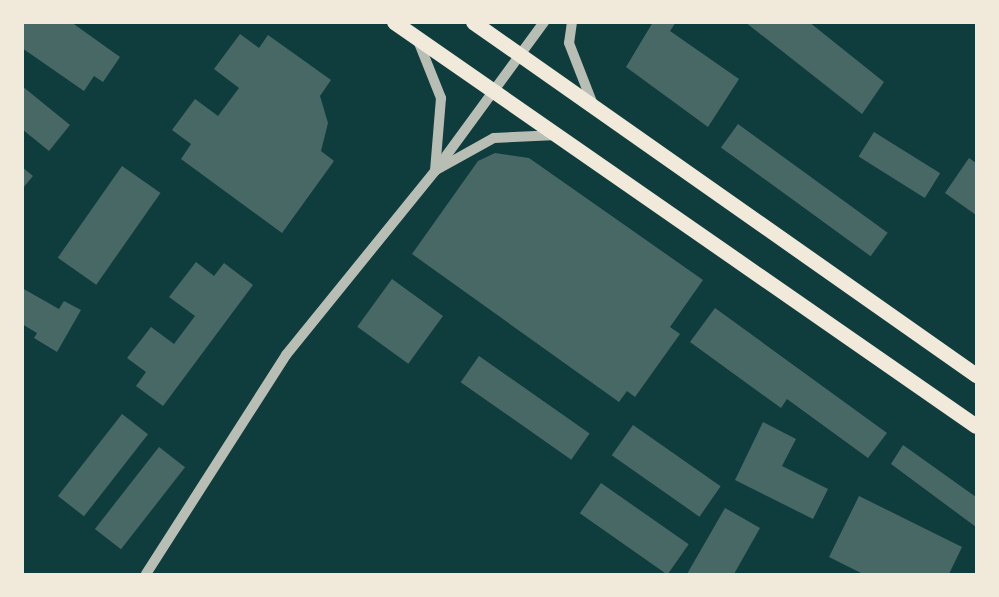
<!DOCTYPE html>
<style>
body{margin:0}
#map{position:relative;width:999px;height:597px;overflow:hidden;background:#0f3d3e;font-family:"Crimson Pro",serif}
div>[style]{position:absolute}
.building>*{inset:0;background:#486865;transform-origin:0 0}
.tertiary>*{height:10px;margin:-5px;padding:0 5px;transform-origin:5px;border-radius:5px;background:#b8beb3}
.primary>*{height:15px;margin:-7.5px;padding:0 7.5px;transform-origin:7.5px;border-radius:7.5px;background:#f1e9da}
span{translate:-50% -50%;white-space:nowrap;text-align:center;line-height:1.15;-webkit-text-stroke:4.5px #f1e9da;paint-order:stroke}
.frame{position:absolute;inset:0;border:24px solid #f1e9da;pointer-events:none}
</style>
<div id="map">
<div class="building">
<i style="clip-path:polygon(22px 22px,71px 22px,120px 57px,103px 82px,94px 76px,84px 91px,22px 48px)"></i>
<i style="clip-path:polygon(653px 22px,676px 22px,670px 31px,739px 79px,708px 127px,626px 67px)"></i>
<i style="clip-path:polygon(745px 22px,809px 22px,884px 82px,862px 114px)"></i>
<i style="clip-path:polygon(240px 34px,259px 48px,268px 35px,331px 80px,320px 96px,328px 123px,321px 151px,334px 161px,282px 233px,181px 159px,191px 144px,172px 130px,195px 99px,218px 116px,239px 88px,214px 69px)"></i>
<i style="clip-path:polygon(22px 86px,70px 125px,49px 151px,22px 129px)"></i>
<i style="left:738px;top:124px;width:185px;height:29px;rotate:36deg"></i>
<i style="left:874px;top:132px;width:78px;height:29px;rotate:32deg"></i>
<i style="clip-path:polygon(495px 153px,529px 158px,703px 280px,670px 327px,680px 334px,635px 397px,627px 391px,619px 402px,412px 254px,478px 161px)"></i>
<i style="clip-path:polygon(969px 158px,976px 163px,976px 215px,945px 193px)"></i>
<i style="left:122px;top:166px;width:47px;height:112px;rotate:35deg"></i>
<i style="clip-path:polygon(22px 167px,33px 176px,22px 189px)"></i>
<i style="clip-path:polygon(196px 262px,214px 276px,224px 263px,253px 285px,163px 406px,136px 386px,146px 372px,127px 358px,151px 327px,174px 344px,195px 316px,169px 297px)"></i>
<i style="left:392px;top:279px;width:63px;height:59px;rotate:36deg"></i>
<i style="clip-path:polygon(22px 288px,59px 309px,64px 301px,81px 310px,57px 352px,34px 338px,37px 333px,22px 324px)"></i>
<i style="clip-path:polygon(715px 308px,887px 433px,868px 458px,787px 399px,781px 408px,690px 342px)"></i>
<i style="left:479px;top:356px;width:135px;height:32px;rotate:35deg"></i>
<i style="left:122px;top:414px;width:33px;height:104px;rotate:38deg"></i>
<i style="clip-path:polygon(763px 422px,796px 439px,782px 466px,828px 489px,813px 519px,735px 480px)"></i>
<i style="left:633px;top:425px;width:107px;height:37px;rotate:35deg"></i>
<i style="clip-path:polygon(903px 445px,976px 497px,976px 527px,891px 464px)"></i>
<i style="left:159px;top:447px;width:33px;height:104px;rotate:38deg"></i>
<i style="left:601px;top:483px;width:107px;height:37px;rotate:35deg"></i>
<i style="clip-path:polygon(859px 496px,962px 547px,949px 574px,863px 574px,829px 557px)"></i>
<i style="clip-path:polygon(725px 508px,760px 528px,734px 574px,687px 574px)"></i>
</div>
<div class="tertiary">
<i style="left:572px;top:22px;width:21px;rotate:98deg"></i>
<i style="left:569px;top:43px;width:63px;rotate:68.7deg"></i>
<i style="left:417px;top:38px;width:65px;rotate:68.2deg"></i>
<i style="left:441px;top:98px;width:73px;rotate:94.7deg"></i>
<i style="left:438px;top:169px;width:64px;rotate:-29deg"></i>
<i style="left:494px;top:138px;width:63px;rotate:-2.7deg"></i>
<i style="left:146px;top:574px;width:260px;rotate:-57.4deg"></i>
<i style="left:286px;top:355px;width:237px;rotate:-51deg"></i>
<i style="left:435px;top:171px;width:185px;rotate:-53.8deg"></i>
</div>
<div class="primary">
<i style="left:394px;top:22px;width:708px;rotate:34.77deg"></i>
<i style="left:473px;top:22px;width:615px;rotate:35.06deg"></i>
</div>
<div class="frame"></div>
</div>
